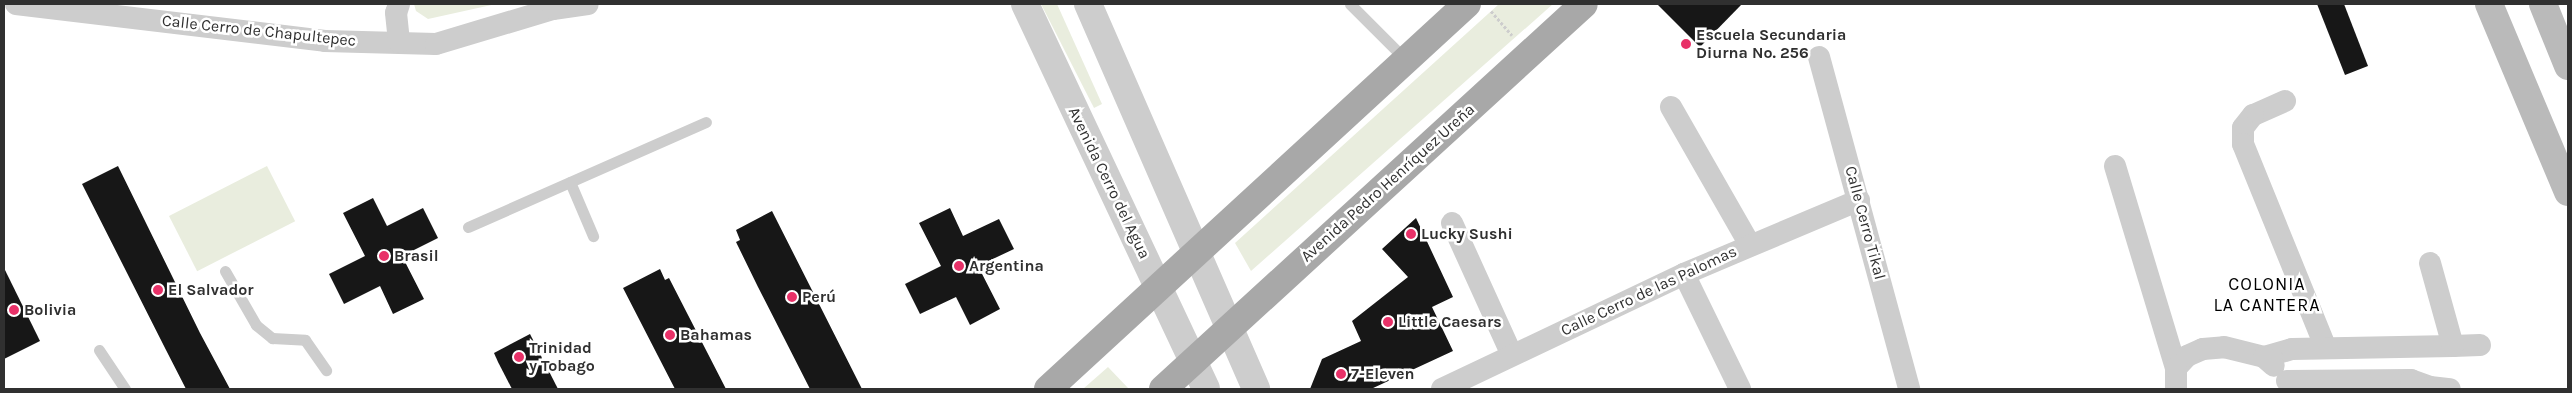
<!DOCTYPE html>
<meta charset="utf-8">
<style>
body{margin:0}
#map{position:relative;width:2572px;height:393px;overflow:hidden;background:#fff;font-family:Karla,sans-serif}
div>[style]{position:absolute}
.green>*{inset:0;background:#e9edde;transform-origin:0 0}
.building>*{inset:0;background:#171717}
.path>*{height:3px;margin-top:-1.5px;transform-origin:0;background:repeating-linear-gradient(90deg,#cdcdcd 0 2.5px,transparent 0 5px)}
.service>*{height:11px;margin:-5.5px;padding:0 5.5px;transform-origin:5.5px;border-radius:5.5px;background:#cdcdcd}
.minor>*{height:22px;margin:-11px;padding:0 11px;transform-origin:11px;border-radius:11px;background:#cdcdcd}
.tertiary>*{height:28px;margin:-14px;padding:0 14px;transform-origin:14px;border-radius:14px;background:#cdcdcd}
.secondary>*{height:28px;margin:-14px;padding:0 14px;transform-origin:14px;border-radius:14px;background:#bababa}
.primary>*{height:28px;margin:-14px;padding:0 14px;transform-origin:14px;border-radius:14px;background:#a8a8a8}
.dots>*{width:14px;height:14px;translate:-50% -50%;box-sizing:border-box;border:2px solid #fff;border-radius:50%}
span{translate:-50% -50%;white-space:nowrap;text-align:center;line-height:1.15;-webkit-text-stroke:5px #fff;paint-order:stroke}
.street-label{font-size:16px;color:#303030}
.poi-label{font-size:16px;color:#303030;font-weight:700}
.left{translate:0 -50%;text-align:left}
.neighbourhood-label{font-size:18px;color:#000;letter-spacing:1px}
.frame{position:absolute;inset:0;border:5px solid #303030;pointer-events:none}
</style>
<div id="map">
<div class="green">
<i style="clip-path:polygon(414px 4px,496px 4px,428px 19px,416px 11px)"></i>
<i style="clip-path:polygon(1041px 4px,1057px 4px,1102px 104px,1094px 108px)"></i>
<i style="clip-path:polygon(1499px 4px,1553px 4px,1251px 271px,1235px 243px)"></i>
<i style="left:267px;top:166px;width:62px;height:110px;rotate:63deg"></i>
<i style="clip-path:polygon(1108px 367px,1129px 389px,1083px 389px)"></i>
</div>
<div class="building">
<i style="clip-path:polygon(1657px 4px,1742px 4px,1700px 47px)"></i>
<i style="clip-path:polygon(2317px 4px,2344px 4px,2368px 66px,2345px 75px)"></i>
<i style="clip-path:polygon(118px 166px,200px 333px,230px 389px,186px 389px,166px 350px,82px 184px)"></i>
<i style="clip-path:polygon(373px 198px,387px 226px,423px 208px,438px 238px,402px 256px,424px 299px,393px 314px,380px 286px,344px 304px,329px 274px,365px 256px,343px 213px)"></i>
<i style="clip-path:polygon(950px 208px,963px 236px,999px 219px,1014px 249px,978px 266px,1000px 309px,970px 325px,956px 297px,920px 314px,905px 284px,941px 266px,919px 223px)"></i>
<i style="clip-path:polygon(772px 211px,862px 389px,810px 389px,758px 287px,736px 242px,740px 240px,736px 230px)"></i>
<i style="clip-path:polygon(1416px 218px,1453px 297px,1432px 307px,1453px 351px,1371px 389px,1310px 389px,1322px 359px,1361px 341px,1352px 321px,1408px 277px,1382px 249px)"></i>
<i style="clip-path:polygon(4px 268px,40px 341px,4px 359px)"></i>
<i style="clip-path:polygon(660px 269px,665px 280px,669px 278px,726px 389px,675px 389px,623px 288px)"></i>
<i style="clip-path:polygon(530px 334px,558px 389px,512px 389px,498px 362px,494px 353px)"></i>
</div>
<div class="path">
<i style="left:1491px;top:11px;width:32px;rotate:49deg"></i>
</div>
<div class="service">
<i style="left:1350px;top:4px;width:79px;rotate:45deg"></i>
<i style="left:570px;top:182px;width:59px;rotate:66.9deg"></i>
<i style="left:468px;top:227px;width:260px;rotate:-23.8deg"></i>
<i style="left:225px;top:271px;width:62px;rotate:60.1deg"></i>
<i style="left:256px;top:325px;width:21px;rotate:39deg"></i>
<i style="left:272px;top:338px;width:33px;rotate:3deg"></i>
<i style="left:305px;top:340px;width:37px;rotate:55deg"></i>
<i style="left:99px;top:350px;width:47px;rotate:56.3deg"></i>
</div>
<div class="minor">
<i style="left:16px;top:4px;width:311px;rotate:6.8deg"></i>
<i style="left:325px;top:41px;width:111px;rotate:1.5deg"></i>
<i style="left:436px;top:44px;width:122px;rotate:-16.7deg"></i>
<i style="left:553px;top:9px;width:35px;rotate:-8deg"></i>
<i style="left:399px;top:4px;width:9px;rotate:108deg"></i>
<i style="left:396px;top:13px;width:29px;rotate:84deg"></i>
<i style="left:1819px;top:57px;width:344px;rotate:74.8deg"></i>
<i style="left:2285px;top:101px;width:35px;rotate:156deg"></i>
<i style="left:2253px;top:115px;width:16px;rotate:128deg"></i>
<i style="left:2243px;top:128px;width:16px;rotate:90deg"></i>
<i style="left:2243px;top:144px;width:220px;rotate:67.9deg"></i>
<i style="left:1671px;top:107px;width:159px;rotate:60.2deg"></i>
<i style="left:2115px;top:166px;width:211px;rotate:73.2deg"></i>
<i style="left:1452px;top:223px;width:145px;rotate:65.6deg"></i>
<i style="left:1684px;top:274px;width:128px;rotate:64deg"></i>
<i style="left:2453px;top:346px;width:27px;rotate:-2deg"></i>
<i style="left:2264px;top:357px;width:29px;rotate:-16deg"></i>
<i style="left:2292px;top:349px;width:161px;rotate:-1.1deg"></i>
<i style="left:2453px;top:346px;width:86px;rotate:-105.5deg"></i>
<i style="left:2287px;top:381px;width:124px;rotate:-0.5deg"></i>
<i style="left:2411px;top:380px;width:20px;rotate:20deg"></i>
<i style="left:2430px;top:387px;width:20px;rotate:6deg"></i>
<i style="left:1442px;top:389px;width:268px;rotate:-25.4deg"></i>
<i style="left:1684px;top:274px;width:190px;rotate:-22.9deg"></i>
<i style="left:2176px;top:389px;width:21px;rotate:-90deg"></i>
<i style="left:2176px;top:368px;width:16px;rotate:-47deg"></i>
<i style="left:2187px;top:356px;width:17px;rotate:-24deg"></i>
<i style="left:2203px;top:349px;width:21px;rotate:-5deg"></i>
<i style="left:2224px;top:347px;width:41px;rotate:14deg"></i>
<i style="left:2264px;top:357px;width:13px;rotate:42deg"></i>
</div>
<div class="tertiary">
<i style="left:1025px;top:4px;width:425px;rotate:64.8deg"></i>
<i style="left:1088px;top:4px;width:420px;rotate:66.4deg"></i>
</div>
<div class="secondary">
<i style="left:2489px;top:4px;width:204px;rotate:67.2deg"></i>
<i style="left:2543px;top:4px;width:67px;rotate:68deg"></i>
</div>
<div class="primary">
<i style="left:1048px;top:389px;width:569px;rotate:-42.58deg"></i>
<i style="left:1163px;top:389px;width:570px;rotate:-42.44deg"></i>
</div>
<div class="dots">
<i style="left:1686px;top:44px;background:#e83168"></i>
<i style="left:1411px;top:234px;background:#e83168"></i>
<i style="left:384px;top:256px;background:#e83168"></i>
<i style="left:959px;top:266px;background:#e83168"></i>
<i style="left:158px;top:290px;background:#e83168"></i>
<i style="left:792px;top:297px;background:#e83168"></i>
<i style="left:14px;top:310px;background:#e83168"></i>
<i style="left:1388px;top:322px;background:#e83168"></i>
<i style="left:670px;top:335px;background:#e83168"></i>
<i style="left:519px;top:357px;background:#e83168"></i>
<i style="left:1341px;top:374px;background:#e83168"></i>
</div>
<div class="street-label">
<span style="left:259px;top:31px;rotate:6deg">Calle Cerro de Chapultepec</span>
<span style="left:1109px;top:183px;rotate:64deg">Avenida Cerro del Agua</span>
<span style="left:1388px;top:183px;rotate:-42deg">Avenida Pedro Henríquez Ureña</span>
<span style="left:1865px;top:223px;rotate:75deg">Calle Cerro Tikal</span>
<span style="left:1649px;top:291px;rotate:-25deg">Calle Cerro de las Palomas</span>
</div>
<div class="poi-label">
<span class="left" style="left:1696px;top:44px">Escuela Secundaria<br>Diurna No. 256</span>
<span class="left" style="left:1421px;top:234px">Lucky Sushi</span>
<span class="left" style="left:394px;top:256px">Brasil</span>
<span class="left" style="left:969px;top:266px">Argentina</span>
<span class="left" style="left:168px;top:290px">El Salvador</span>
<span class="left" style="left:802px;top:297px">Perú</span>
<span class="left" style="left:24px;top:310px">Bolivia</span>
<span class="left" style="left:1398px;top:322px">Little Caesars</span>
<span class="left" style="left:680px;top:335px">Bahamas</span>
<span class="left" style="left:529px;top:357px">Trinidad<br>y Tobago</span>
<span class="left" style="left:1351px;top:374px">7-Eleven</span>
</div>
<div class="neighbourhood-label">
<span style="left:2267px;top:295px">COLONIA<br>LA CANTERA</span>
</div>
<div class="frame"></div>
</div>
